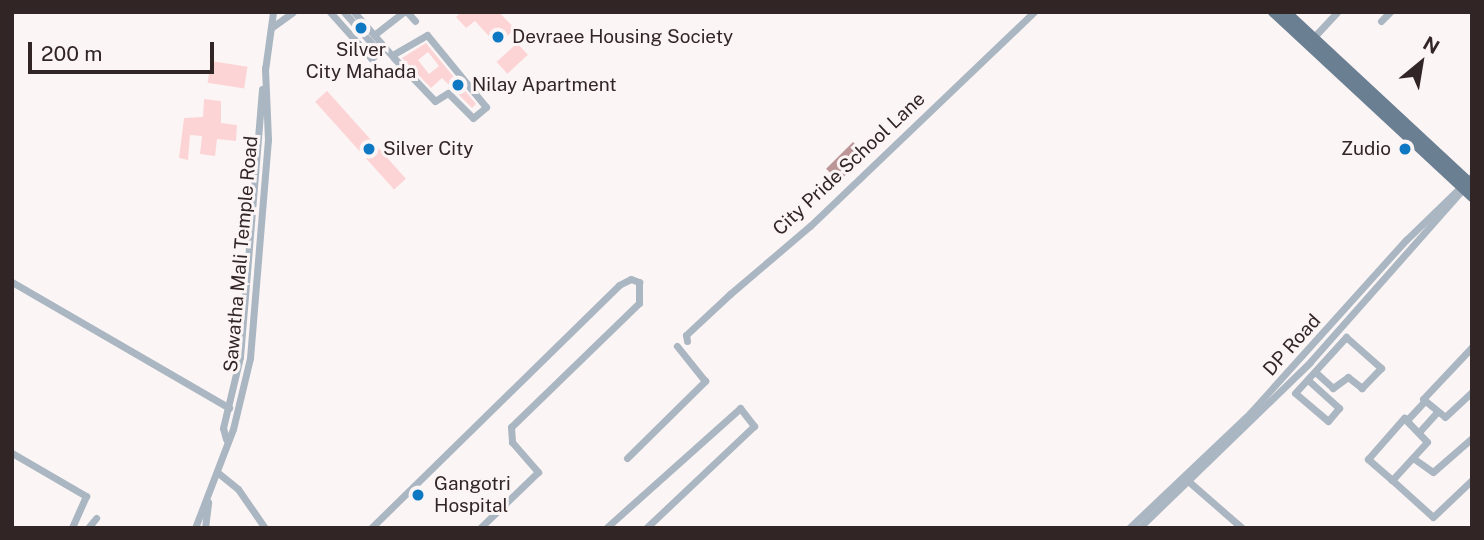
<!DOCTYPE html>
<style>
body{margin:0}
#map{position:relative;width:1484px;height:540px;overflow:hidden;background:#fcf5f5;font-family:"Public Sans",sans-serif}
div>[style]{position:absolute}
.water>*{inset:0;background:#bc9697;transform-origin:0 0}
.building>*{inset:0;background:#fdd4d5;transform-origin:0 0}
.minor>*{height:7px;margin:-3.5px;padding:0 3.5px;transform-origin:3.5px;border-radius:3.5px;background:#aab6c1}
.major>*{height:10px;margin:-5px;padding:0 5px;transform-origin:5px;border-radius:5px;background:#6b7f93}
.dots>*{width:19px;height:19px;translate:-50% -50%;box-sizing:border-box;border:4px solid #fcf5f5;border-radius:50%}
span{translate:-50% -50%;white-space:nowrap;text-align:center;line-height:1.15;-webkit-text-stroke:6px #fcf5f5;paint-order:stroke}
.poi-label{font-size:19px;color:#322525}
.left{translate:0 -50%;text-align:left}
.right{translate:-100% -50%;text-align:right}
.street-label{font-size:19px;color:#322525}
.frame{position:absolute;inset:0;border:14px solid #322525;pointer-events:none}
.north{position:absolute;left:1386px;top:28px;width:70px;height:70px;-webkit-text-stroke:5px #fcf5f5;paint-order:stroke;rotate:30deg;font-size:19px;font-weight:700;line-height:28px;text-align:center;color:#322525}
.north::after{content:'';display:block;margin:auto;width:24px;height:32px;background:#322525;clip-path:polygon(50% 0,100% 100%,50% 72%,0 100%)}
.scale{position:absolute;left:28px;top:42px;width:186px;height:32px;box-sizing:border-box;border:4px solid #322525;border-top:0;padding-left:9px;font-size:21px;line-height:24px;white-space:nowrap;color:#322525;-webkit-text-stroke:5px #fcf5f5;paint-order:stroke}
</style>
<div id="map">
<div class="water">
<i style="left:853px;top:142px;width:18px;height:38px;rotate:45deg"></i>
</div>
<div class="building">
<i style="clip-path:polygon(461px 12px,499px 12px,515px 29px,497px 45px,475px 21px,466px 28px,456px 17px)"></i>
<i style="clip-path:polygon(evenodd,426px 43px,476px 104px,472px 108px,442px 78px,431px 88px,402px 58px,426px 43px,428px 52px,439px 66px,429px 74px,418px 60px,428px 52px)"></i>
<i style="left:517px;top:43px;width:16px;height:28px;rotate:47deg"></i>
<i style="left:211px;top:61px;width:37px;height:22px;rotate:9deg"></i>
<i style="left:327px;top:91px;width:118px;height:16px;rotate:48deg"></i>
<i style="clip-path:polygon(204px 99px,221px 101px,221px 123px,237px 125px,236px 141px,217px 139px,215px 156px,200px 154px,202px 136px,190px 135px,188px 160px,179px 158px,184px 118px,203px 117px)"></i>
</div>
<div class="minor">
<i style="left:330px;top:12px;width:62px;rotate:48.3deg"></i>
<i style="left:371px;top:58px;width:10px;rotate:-29deg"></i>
<i style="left:380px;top:53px;width:55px;rotate:-131.3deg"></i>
<i style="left:354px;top:12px;width:61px;rotate:49deg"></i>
<i style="left:394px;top:58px;width:59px;rotate:46.4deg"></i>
<i style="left:435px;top:101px;width:15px;rotate:-32deg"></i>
<i style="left:448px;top:93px;width:35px;rotate:45deg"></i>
<i style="left:473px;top:118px;width:17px;rotate:-40deg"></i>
<i style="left:486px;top:107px;width:93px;rotate:-129.3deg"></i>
<i style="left:427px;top:35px;width:39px;rotate:150deg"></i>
<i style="left:407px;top:12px;width:12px;rotate:48deg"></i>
<i style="left:1381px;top:21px;width:13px;rotate:-45deg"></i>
<i style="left:271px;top:28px;width:27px;rotate:-36deg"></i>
<i style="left:374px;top:35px;width:37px;rotate:-38deg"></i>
<i style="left:1313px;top:38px;width:35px;rotate:-47deg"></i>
<i style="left:265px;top:70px;width:59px;rotate:-82.1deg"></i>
<i style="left:12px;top:282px;width:251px;rotate:30.1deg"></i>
<i style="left:687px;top:341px;width:6px;rotate:-99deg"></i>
<i style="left:686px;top:335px;width:60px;rotate:-43deg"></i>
<i style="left:730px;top:294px;width:105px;rotate:-40.4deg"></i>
<i style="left:810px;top:226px;width:310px;rotate:-43.7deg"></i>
<i style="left:1472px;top:347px;width:71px;rotate:133.3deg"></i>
<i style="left:1423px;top:399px;width:28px;rotate:39deg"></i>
<i style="left:1445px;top:417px;width:37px;rotate:-43deg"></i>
<i style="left:1308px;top:380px;width:42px;rotate:42.1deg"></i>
<i style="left:1339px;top:408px;width:17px;rotate:130deg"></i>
<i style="left:1328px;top:421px;width:43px;rotate:-139.7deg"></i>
<i style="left:1295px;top:393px;width:76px;rotate:-47.7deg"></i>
<i style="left:1346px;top:337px;width:47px;rotate:41.5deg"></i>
<i style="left:1381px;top:368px;width:28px;rotate:134deg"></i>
<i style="left:1362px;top:388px;width:18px;rotate:-142deg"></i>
<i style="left:1348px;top:377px;width:19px;rotate:144deg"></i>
<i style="left:1333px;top:388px;width:24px;rotate:-138deg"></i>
<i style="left:1404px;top:418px;width:33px;rotate:46deg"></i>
<i style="left:1427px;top:442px;width:52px;rotate:132.6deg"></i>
<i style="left:1392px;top:480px;width:32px;rotate:-139deg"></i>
<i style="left:1368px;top:459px;width:55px;rotate:-48.7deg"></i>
<i style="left:1408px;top:419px;width:25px;rotate:-47deg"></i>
<i style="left:1420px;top:431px;width:24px;rotate:-48deg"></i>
<i style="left:226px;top:439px;width:11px;rotate:-105deg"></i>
<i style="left:223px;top:428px;width:73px;rotate:-76.5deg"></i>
<i style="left:240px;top:357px;width:269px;rotate:-85.3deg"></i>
<i style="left:12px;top:453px;width:86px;rotate:30.2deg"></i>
<i style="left:86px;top:496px;width:35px;rotate:114deg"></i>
<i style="left:627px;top:458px;width:110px;rotate:-44.6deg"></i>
<i style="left:705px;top:381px;width:45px;rotate:-128.7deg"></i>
<i style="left:1413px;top:458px;width:24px;rotate:35deg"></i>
<i style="left:1433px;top:472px;width:52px;rotate:-41.1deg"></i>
<i style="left:217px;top:472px;width:27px;rotate:39deg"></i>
<i style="left:238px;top:489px;width:47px;rotate:55.3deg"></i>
<i style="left:1187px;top:480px;width:73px;rotate:41.1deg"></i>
<i style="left:1392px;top:480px;width:55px;rotate:42.1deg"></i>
<i style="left:1433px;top:517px;width:54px;rotate:-43.5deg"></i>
<i style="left:88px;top:528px;width:13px;rotate:-51deg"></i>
<i style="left:195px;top:528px;width:106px;rotate:-69deg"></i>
<i style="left:233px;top:429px;width:73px;rotate:-76.5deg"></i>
<i style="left:250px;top:358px;width:219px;rotate:-85.3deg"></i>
<i style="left:268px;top:140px;width:72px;rotate:-92.4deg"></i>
<i style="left:205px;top:528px;width:26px;rotate:-83deg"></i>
<i style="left:371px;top:528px;width:347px;rotate:-44.4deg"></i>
<i style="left:619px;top:285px;width:13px;rotate:-27deg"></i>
<i style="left:631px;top:279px;width:9px;rotate:21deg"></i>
<i style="left:639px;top:282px;width:21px;rotate:90deg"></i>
<i style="left:639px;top:303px;width:178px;rotate:135.9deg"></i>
<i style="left:511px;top:427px;width:15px;rotate:86deg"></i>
<i style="left:512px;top:442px;width:40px;rotate:49deg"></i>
<i style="left:538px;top:472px;width:81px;rotate:136deg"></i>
<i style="left:606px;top:528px;width:180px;rotate:-41.8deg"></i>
<i style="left:740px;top:408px;width:23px;rotate:52deg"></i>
<i style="left:754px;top:426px;width:149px;rotate:136.6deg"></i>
<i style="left:1129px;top:528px;width:167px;rotate:-43.5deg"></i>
<i style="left:1250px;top:413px;width:233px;rotate:-48deg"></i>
<i style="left:1406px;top:240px;width:92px;rotate:-44.1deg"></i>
<i style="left:1139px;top:528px;width:238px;rotate:-44.1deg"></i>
<i style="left:1310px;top:362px;width:234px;rotate:-48.5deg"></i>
</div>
<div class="major">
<i style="left:1273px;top:12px;width:272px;rotate:42.9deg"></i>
<i style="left:1286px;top:12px;width:254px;rotate:42.9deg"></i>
</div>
<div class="dots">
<i style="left:361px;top:28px;background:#0f78c3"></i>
<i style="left:498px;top:37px;background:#0f78c3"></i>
<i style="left:458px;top:85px;background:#0f78c3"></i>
<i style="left:369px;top:149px;background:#0f78c3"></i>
<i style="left:1405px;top:149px;background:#0f78c3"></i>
<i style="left:418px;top:495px;background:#0f78c3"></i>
</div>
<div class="poi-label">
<span class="left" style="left:512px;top:37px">Devraee Housing Society</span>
<span style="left:361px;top:61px">Silver<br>City Mahada</span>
<span class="left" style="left:472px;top:85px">Nilay Apartment</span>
<span class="left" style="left:383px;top:149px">Silver City</span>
<span class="right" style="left:1391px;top:149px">Zudio</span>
<span class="left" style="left:434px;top:495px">Gangotri<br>Hospital</span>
</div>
<div class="street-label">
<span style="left:849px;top:164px;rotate:-43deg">City Pride School Lane</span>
<span style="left:241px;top:254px;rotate:-85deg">Sawatha Mali Temple Road</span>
<span style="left:1292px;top:345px;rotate:-48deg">DP Road</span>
</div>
<div class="frame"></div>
<div class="north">N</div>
<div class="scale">200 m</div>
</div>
